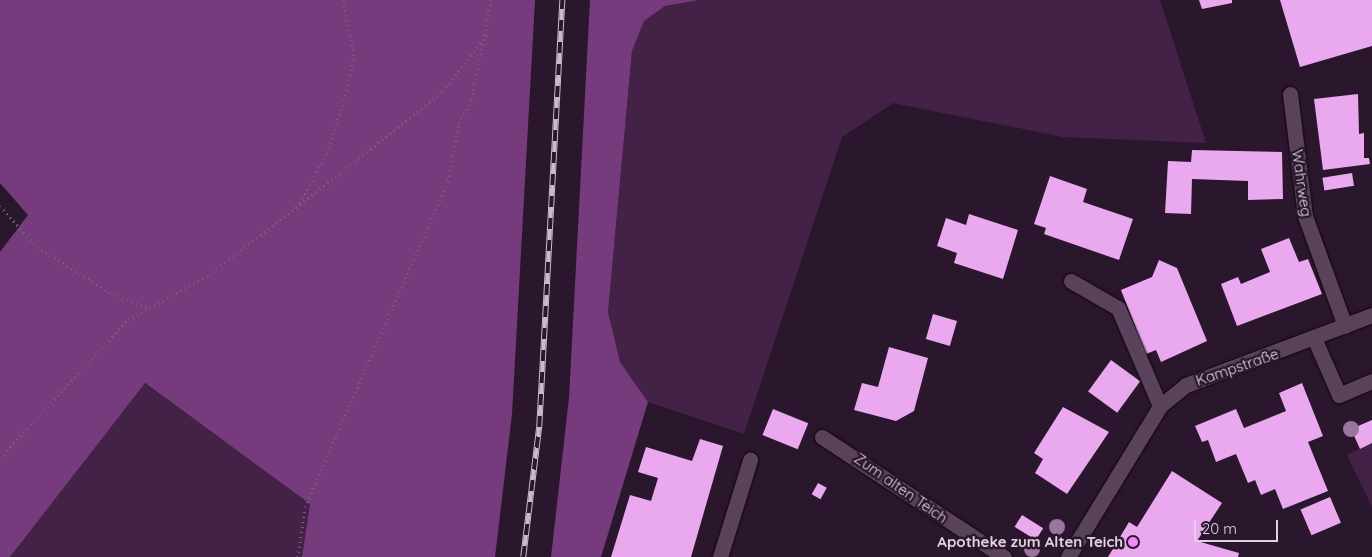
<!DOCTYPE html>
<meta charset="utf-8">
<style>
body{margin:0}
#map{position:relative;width:1372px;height:557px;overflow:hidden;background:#2b172d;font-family:Quicksand,sans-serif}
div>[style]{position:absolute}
.green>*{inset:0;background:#442147}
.forest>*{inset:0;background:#763b7c}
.building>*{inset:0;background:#eaa8ef;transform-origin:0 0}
.path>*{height:3px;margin-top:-1.5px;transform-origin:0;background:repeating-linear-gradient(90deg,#736275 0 1px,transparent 0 5px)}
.roads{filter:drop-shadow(0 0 1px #130315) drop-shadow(0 0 1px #130315)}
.minor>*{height:15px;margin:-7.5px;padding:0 7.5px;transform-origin:7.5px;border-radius:7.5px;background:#59435b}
.rail>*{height:5.5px;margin-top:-2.75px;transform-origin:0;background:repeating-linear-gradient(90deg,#2b172d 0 11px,#c9bbca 0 22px);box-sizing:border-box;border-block:1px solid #c9bbca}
.trees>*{width:16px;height:16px;margin:-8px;border-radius:50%;background:#9a759d}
.dots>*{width:14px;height:14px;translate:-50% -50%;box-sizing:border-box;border:2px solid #2b172d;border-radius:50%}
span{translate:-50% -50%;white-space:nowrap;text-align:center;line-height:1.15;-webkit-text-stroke:5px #2b172d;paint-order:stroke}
.street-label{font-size:15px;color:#e0d3e1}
.poi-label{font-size:15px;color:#e0d3e1;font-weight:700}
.right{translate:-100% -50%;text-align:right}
.scale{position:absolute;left:1194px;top:520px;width:84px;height:22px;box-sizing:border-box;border:2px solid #e0d3e1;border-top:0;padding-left:6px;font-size:15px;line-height:18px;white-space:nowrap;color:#e0d3e1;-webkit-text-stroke:4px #2b172d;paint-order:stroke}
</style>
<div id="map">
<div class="green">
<i style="clip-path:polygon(696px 0,1160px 0,1206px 143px,1063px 137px,893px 103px,842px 137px,744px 434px,648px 402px,620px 362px,608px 312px,632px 51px,644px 21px,668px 4px)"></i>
<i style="clip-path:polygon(144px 383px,310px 504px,302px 557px,10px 557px)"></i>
<i style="clip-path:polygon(1372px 443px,1372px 507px,1347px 455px)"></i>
</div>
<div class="forest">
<i style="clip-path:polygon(0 0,535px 0,512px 414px,495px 557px,302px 557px,310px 504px,145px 383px,10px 557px,0 557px,0 252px,28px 215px,0 183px)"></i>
<i style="clip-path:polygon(590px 0,698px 0,665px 6px,644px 21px,632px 51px,608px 312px,620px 362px,648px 402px,601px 557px,551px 557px,569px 398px)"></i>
</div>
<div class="building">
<i style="clip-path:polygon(1199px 0,1232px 0,1232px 3px,1202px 9px)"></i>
<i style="clip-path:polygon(1280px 0,1372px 0,1372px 46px,1300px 67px)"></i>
<i style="clip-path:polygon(1358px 94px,1359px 134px,1364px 133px,1364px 158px,1369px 158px,1370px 164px,1323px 170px,1314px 99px)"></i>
<i style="clip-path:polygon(1192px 150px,1282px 152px,1283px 199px,1248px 200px,1248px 181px,1192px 179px,1191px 214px,1165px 213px,1168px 161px,1191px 162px)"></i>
<i style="left:1352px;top:173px;width:13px;height:30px;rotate:81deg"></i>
<i style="clip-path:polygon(1050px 176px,1087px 189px,1083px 202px,1133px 219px,1119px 260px,1044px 234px,1046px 228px,1034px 224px)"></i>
<i style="clip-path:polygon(969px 214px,1018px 230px,1003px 279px,954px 263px,957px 253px,937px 246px,946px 218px,966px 225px)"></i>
<i style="clip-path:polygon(1289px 238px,1299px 262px,1308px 259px,1322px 294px,1237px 326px,1221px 284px,1238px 277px,1241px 284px,1270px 272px,1261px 249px)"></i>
<i style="clip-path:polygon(1159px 260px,1177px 268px,1207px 341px,1161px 362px,1156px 350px,1146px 354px,1121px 290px,1152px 277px)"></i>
<i style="left:933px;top:314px;width:25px;height:26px;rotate:16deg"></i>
<i style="clip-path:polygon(889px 347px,928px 358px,914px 411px,896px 421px,854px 410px,862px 383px,878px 387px)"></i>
<i style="left:1111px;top:360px;width:36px;height:39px;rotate:36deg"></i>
<i style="clip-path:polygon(1302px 383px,1323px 436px,1308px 442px,1328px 491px,1283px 509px,1275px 489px,1261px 495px,1255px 480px,1248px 483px,1236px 454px,1216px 462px,1208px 440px,1202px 442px,1195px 426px,1236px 409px,1244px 428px,1286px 411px,1279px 393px)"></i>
<i style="clip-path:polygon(1063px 407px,1109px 432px,1067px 494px,1035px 473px,1043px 459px,1034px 453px)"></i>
<i style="left:773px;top:409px;width:38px;height:28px;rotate:22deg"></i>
<i style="clip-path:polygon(1372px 420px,1372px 443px,1360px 449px,1351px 429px)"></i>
<i style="clip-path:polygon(700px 439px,723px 446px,691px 557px,611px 557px,630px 495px,651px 501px,658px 478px,638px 472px,646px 447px,692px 461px)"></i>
<i style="clip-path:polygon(1172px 471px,1222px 503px,1197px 541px,1239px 553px,1238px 557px,1108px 557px,1129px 522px,1137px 527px)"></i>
<i style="left:818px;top:483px;width:10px;height:13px;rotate:29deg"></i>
<i style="left:1330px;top:497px;width:28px;height:32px;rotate:67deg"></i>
<i style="left:1022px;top:515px;width:25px;height:14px;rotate:32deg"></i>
</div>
<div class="path">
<i style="left:300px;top:203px;width:57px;rotate:-61.6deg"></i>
<i style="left:327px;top:153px;width:66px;rotate:-72.4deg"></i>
<i style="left:347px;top:90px;width:36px;rotate:-79deg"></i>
<i style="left:354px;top:55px;width:56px;rotate:-101.3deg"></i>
<i style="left:0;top:206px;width:55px;rotate:47.9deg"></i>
<i style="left:37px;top:247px;width:89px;rotate:31.7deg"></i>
<i style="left:113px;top:294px;width:40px;rotate:21deg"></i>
<i style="left:0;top:458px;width:188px;rotate:-47.2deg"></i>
<i style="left:128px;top:320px;width:93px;rotate:-29.1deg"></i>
<i style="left:209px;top:275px;width:170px;rotate:-37.8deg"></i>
<i style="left:343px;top:171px;width:128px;rotate:-38.7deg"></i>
<i style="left:443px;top:91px;width:72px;rotate:-52.3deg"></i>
<i style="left:298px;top:557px;width:50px;rotate:-82deg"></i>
<i style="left:305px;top:507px;width:356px;rotate:-66.3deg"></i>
<i style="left:448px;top:181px;width:59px;rotate:-79.3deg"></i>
<i style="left:459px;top:123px;width:27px;rotate:-62deg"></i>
<i style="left:472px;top:99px;width:101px;rotate:-79.1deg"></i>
</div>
<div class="roads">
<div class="minor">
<i style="left:1290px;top:94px;width:123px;rotate:83deg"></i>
<i style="left:1305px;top:216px;width:117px;rotate:70deg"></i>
<i style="left:1071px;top:281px;width:54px;rotate:29.9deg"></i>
<i style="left:1118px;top:308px;width:107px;rotate:66.8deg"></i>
<i style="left:1314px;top:338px;width:62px;rotate:66.3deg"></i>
<i style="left:1339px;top:395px;width:36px;rotate:-23deg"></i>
<i style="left:822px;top:437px;width:218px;rotate:33.4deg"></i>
<i style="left:720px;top:557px;width:102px;rotate:-72.8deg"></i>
<i style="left:1068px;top:557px;width:177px;rotate:-58.6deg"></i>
<i style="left:1160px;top:406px;width:33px;rotate:-39deg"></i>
<i style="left:1186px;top:385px;width:199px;rotate:-20.6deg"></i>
</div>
</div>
<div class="rail">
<i style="left:523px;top:557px;width:131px;rotate:-83deg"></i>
<i style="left:539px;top:427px;width:428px;rotate:-86.9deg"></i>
</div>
<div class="trees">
<i style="left:1351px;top:429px"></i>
<i style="left:1057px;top:527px"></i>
<i style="left:1032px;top:549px"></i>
</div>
<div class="dots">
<i style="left:1133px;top:542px;background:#ee8bf8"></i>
</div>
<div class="street-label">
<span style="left:1302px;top:183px;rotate:82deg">Wahrweg</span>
<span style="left:1237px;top:367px;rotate:-19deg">Kampstraße</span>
<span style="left:901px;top:488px;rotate:35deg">Zum alten Teich</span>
</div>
<div class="poi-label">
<span class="right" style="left:1123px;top:542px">Apotheke zum Alten Teich</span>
</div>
<div class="scale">20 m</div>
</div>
